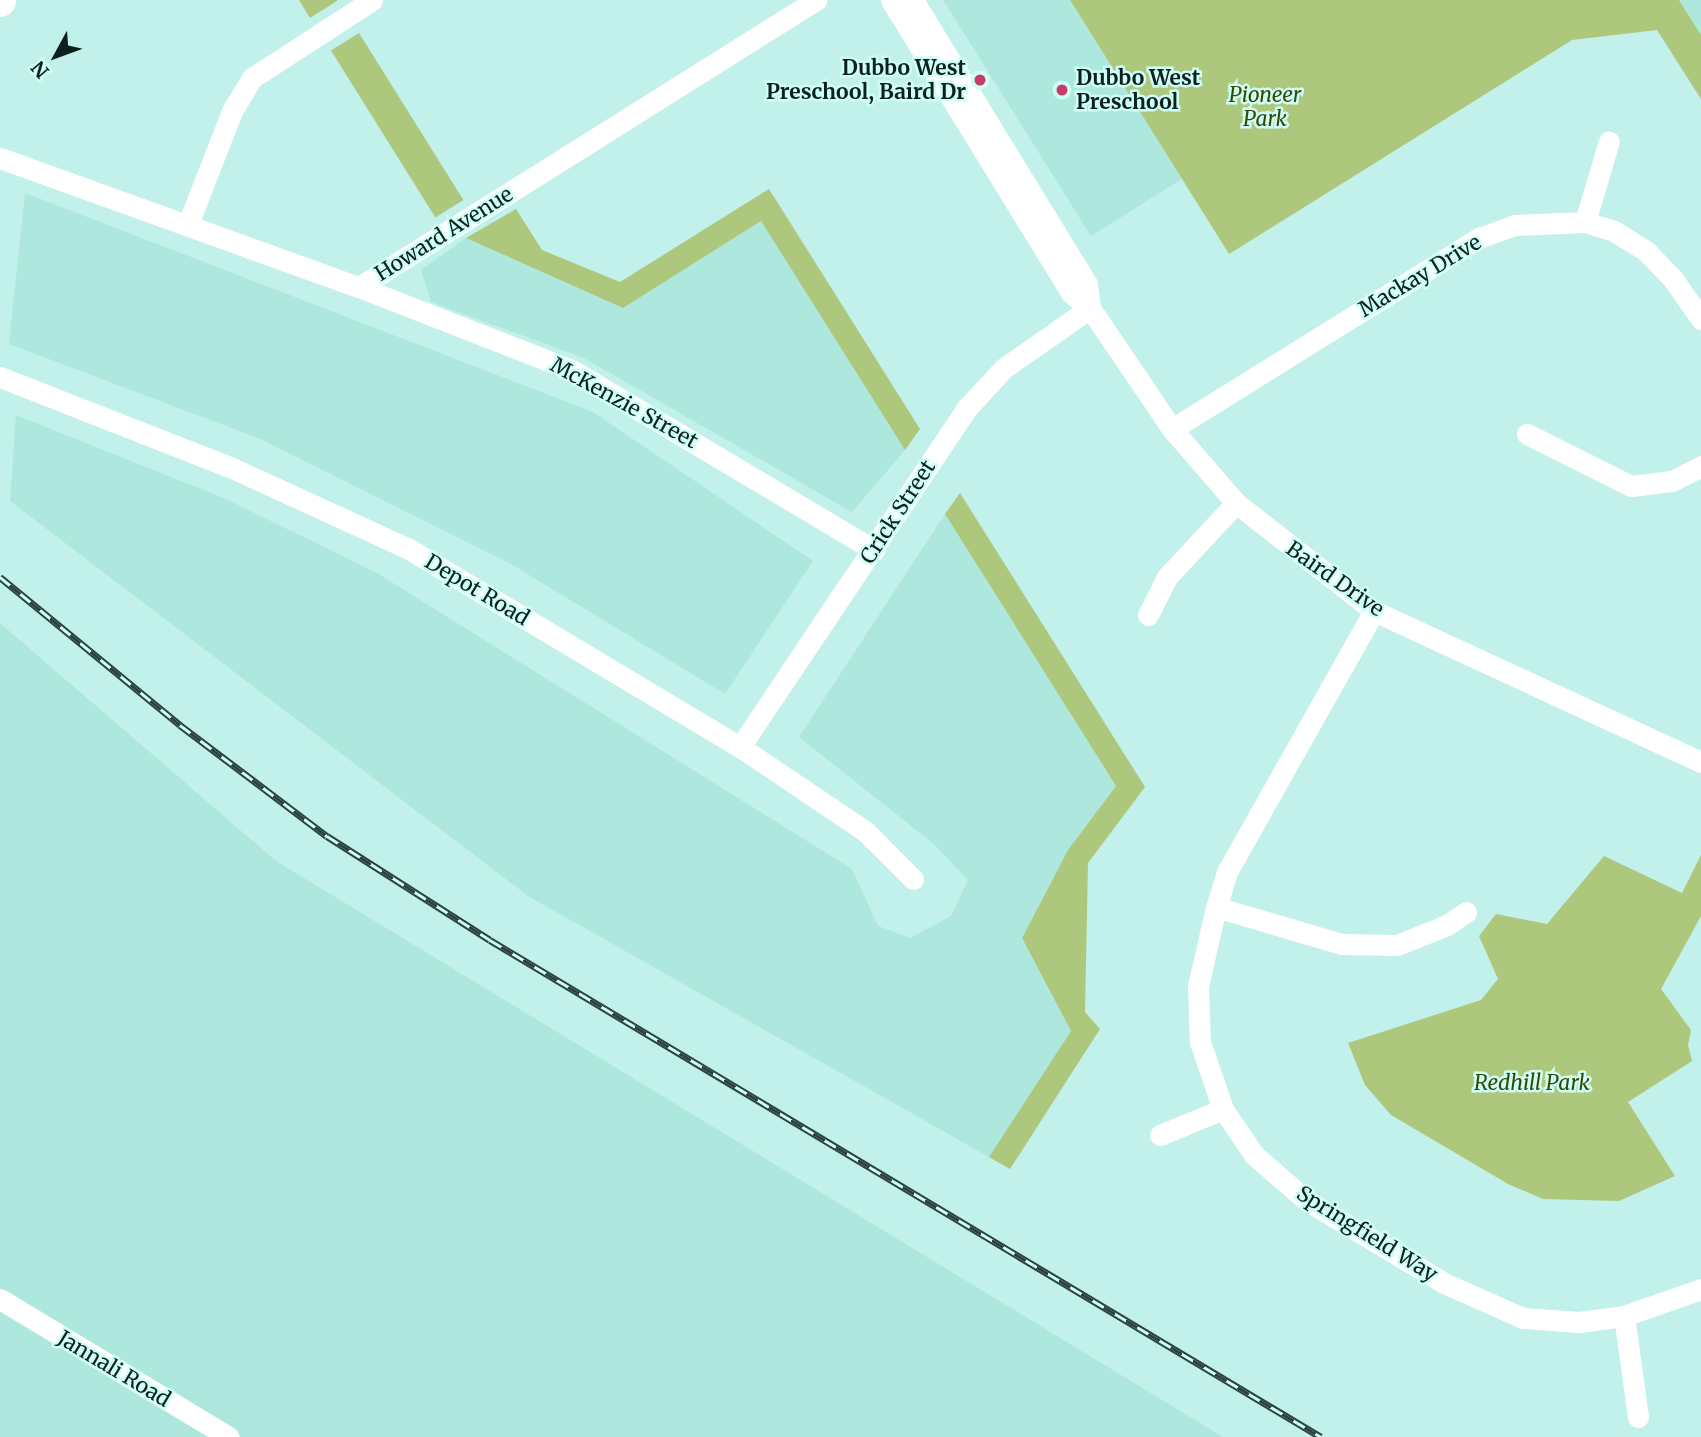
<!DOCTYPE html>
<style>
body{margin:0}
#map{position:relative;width:1701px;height:1437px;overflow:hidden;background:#c1f1ea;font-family:Merriweather,serif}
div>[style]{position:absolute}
.built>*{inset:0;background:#aee7de}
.green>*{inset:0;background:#adc87c;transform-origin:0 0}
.minor>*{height:21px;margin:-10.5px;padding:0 10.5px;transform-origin:10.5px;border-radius:10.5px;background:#fff}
.highway>*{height:32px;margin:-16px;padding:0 16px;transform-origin:16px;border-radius:16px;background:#fff}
.rail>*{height:7px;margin-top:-3.5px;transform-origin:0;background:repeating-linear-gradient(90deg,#cefff7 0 13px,#2b423f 0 26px);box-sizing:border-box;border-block:2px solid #2b423f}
.dots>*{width:19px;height:19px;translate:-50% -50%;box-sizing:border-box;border:4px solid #cefff7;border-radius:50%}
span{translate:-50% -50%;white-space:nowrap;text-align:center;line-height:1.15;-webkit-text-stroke:5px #cefff7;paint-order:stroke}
.poi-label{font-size:21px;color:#0e201e;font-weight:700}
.right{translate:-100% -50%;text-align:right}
.left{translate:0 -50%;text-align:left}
.park-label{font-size:21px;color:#354700;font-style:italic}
.street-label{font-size:21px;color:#0e201e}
.north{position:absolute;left:21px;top:21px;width:70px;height:70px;-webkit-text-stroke:5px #cefff7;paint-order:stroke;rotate:229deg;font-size:19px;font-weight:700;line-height:28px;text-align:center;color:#0e201e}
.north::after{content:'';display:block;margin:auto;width:24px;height:32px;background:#0e201e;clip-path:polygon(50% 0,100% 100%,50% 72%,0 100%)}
</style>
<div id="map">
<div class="built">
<i style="clip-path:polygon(943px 0,1070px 0,1182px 179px,1091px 236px)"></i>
<i style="clip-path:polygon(1679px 0,1701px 0,1701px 35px)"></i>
<i style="clip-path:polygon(25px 193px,593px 412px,813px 561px,725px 694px,511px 564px,258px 438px,9px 344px)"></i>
<i style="clip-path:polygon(761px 221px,905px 450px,852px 512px,584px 358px,431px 302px,421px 270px,466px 238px,623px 308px)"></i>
<i style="clip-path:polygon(16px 415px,224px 498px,377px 573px,852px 869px,878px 926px,910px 938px,951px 916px,968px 880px,934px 844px,799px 737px,945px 514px,1116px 786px,1068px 850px,1022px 938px,1071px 1031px,989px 1157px,528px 896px,10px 501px)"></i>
<i style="clip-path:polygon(0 623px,276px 861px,1223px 1437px,0 1437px)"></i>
</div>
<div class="green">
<i style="clip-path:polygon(299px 0,337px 0,337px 1px,310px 18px)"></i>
<i style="clip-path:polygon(1070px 0,1679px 0,1701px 35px,1701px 99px,1657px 30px,1572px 40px,1229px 254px)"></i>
<i style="left:359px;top:33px;width:197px;height:33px;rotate:58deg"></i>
<i style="clip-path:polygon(769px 189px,920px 429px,905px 450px,761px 221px,623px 308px,466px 238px,516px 209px,542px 250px,620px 282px)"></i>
<i style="clip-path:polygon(960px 493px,1145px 787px,1088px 863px,1085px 1012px,1100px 1029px,1010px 1169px,989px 1157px,1071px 1031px,1022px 938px,1068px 850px,1116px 786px,945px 514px)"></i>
<i style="clip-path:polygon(1701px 855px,1701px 916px,1661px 989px,1691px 1030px,1688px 1045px,1692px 1061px,1628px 1102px,1675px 1176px,1619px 1201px,1543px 1199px,1508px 1184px,1391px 1115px,1365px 1085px,1348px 1043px,1481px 1000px,1498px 979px,1479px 936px,1496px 914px,1547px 924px,1604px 856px,1682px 893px)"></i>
</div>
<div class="minor">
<i style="left:891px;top:0;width:344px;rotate:58.4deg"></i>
<i style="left:1071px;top:293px;width:24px;rotate:38deg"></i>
<i style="left:1090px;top:308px;width:146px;rotate:55.9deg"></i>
<i style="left:1172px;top:429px;width:98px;rotate:49.1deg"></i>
<i style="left:1236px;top:503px;width:175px;rotate:38deg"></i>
<i style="left:1374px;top:611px;width:360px;rotate:24.8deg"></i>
<i style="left:913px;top:0;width:333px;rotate:58.5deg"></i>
<i style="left:1087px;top:284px;width:24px;rotate:83deg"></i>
<i style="left:0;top:158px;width:381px;rotate:19.8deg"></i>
<i style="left:359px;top:287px;width:540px;rotate:-32.13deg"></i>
<i style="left:1585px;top:222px;width:84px;rotate:-73.5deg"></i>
<i style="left:188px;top:224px;width:121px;rotate:-68.7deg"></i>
<i style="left:232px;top:111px;width:39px;rotate:-59deg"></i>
<i style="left:252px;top:78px;width:143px;rotate:-33deg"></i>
<i style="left:359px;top:287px;width:229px;rotate:21.3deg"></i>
<i style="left:572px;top:370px;width:352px;rotate:30.8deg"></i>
<i style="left:0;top:377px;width:247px;rotate:21.4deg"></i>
<i style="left:230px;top:467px;width:197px;rotate:24.6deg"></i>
<i style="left:409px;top:549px;width:386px;rotate:30.9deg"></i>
<i style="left:740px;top:747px;width:151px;rotate:33.9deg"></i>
<i style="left:865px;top:831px;width:68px;rotate:45deg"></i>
<i style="left:1172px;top:429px;width:362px;rotate:-31.9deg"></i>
<i style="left:1479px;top:238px;width:38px;rotate:-20deg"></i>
<i style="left:1515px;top:225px;width:70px;rotate:-2.5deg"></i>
<i style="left:1585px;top:222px;width:30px;rotate:17deg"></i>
<i style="left:1614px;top:231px;width:39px;rotate:32deg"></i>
<i style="left:1647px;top:252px;width:37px;rotate:46deg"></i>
<i style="left:1673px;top:279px;width:49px;rotate:55deg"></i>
<i style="left:1527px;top:434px;width:116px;rotate:26.6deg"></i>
<i style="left:1631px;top:486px;width:41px;rotate:-7deg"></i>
<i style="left:1672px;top:481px;width:33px;rotate:-27deg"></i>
<i style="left:1374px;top:611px;width:300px;rotate:119.4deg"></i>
<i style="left:1227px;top:872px;width:37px;rotate:107deg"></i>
<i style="left:1216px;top:907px;width:81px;rotate:102.8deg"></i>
<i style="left:1198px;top:986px;width:56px;rotate:88deg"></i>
<i style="left:1200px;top:1042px;width:71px;rotate:71.1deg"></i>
<i style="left:1223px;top:1109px;width:55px;rotate:56deg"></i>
<i style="left:1254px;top:1155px;width:69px;rotate:40.9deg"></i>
<i style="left:1306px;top:1200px;width:161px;rotate:31deg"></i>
<i style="left:1444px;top:1283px;width:86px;rotate:23.9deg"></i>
<i style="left:1523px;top:1318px;width:56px;rotate:4.1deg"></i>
<i style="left:1579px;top:1322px;width:45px;rotate:-7.6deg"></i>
<i style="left:1624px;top:1316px;width:82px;rotate:-19.3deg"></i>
<i style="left:1148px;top:615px;width:42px;rotate:-63.4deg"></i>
<i style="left:1167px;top:577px;width:101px;rotate:-47deg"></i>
<i style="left:740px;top:747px;width:407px;rotate:-56.2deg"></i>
<i style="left:966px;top:409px;width:56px;rotate:-47.2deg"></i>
<i style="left:1004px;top:368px;width:105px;rotate:-34.9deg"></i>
<i style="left:1216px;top:907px;width:131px;rotate:16.4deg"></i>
<i style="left:1342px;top:944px;width:55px;rotate:1deg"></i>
<i style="left:1397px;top:945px;width:54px;rotate:-21.8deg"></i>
<i style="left:1447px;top:925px;width:23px;rotate:-34deg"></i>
<i style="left:1160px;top:1135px;width:68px;rotate:-22.4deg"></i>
<i style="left:0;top:1299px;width:267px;rotate:31.1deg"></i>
<i style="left:1624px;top:1316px;width:102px;rotate:82.1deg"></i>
</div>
<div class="highway">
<i style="left:0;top:1px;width:1px;rotate:-90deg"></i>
</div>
<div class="rail">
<i style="left:0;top:577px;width:233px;rotate:39.4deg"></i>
<i style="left:180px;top:725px;width:184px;rotate:37.1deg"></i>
<i style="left:327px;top:836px;width:193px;rotate:32.5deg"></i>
<i style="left:490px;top:940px;width:968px;rotate:30.88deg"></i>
</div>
<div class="dots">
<i style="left:980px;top:80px;background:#c83b6b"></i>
<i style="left:1062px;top:90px;background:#c83b6b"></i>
</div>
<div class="poi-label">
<span class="right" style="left:966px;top:80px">Dubbo West<br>Preschool, Baird Dr</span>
<span class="left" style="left:1076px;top:90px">Dubbo West<br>Preschool</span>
</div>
<div class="park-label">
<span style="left:1265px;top:107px">Pioneer<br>Park</span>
<span style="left:1532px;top:1083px">Redhill Park</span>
</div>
<div class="street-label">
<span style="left:444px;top:234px;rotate:-32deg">Howard Avenue</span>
<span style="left:1420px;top:276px;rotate:-31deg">Mackay Drive</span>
<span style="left:624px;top:403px;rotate:29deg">McKenzie Street</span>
<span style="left:898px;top:512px;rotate:-57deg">Crick Street</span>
<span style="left:1335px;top:579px;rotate:35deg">Baird Drive</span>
<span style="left:477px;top:590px;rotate:31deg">Depot Road</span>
<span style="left:1367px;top:1234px;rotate:32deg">Springfield Way</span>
<span style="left:114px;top:1369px;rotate:31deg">Jannali Road</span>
</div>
<div class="north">N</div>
</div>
